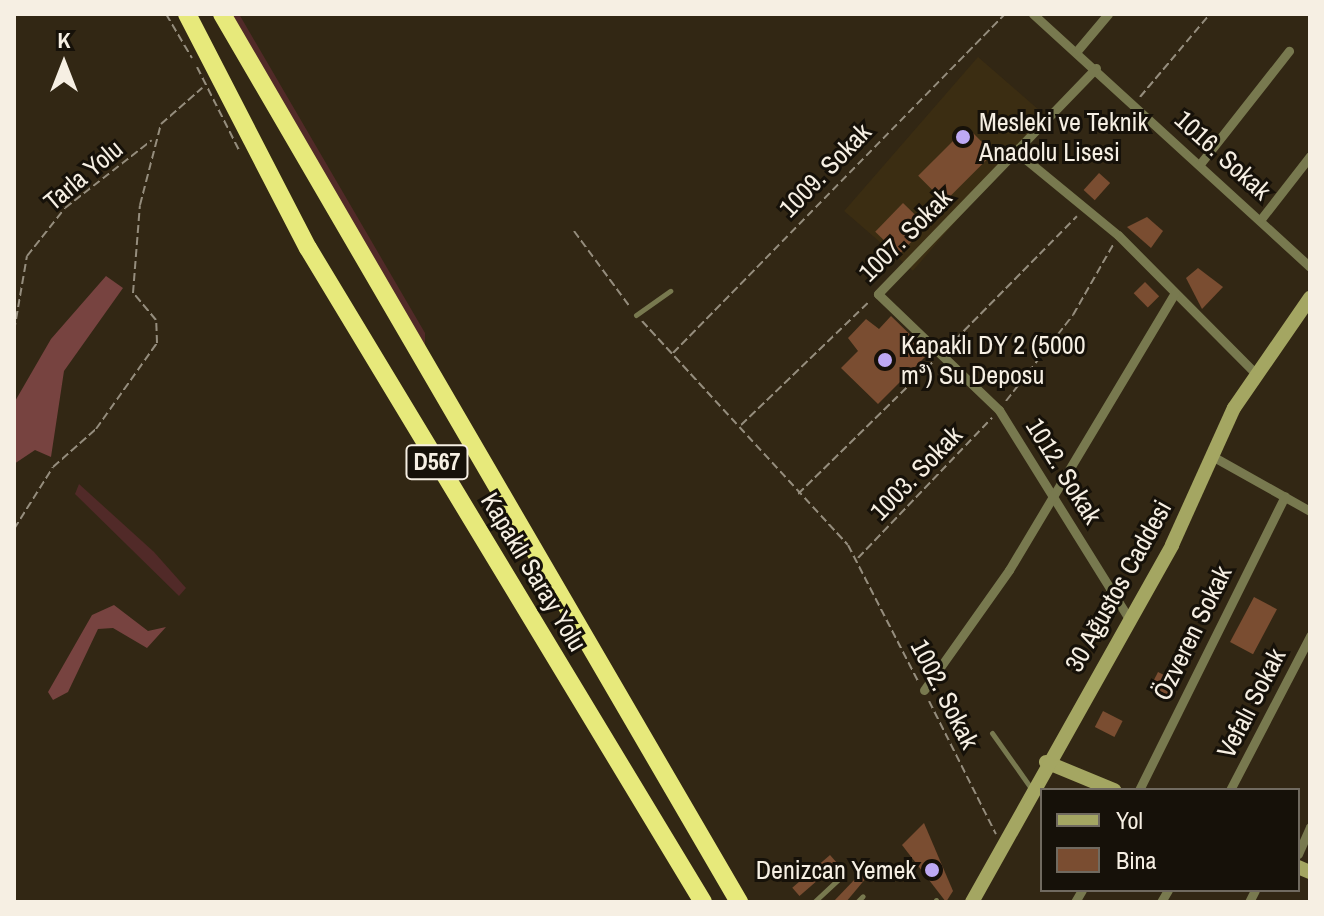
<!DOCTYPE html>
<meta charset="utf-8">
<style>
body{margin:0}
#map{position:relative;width:1324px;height:916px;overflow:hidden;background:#322714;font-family:"Archivo Narrow",sans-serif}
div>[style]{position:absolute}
.built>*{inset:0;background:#3b2d12;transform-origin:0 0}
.green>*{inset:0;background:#512a28}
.forest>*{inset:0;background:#774340}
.building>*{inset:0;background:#7a4d31;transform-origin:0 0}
.path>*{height:2px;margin-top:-1px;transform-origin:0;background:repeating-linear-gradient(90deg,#958d7d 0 8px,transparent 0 12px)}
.lane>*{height:5px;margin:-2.5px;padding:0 2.5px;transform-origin:2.5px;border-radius:2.5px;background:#78794f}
.street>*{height:9px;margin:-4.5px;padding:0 4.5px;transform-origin:4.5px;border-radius:4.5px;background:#78794f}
.secondary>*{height:14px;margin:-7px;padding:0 7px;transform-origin:7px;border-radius:7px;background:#a4a662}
.highway>*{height:18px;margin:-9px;padding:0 9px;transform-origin:9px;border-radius:9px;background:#e7e97b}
.dots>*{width:22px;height:22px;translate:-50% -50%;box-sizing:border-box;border:4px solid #161109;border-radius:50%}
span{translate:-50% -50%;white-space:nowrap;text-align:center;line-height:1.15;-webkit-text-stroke:6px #161109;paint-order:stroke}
.shield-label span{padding:2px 6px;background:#161109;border:2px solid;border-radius:6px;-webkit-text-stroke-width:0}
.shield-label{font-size:24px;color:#f6efe3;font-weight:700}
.poi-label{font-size:26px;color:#f6efe3}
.left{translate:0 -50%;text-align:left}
.right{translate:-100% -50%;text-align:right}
.street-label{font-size:26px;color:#f6efe3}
.frame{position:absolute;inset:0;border:16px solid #f6efe3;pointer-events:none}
.legend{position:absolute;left:1040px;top:788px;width:260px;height:104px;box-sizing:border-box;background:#161109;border:2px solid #706a60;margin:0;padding:10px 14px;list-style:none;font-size:24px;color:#f6efe3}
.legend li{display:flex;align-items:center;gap:16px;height:40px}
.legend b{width:40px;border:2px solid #706a60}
.north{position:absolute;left:24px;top:24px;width:80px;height:80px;-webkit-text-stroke:6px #161109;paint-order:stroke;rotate:0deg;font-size:22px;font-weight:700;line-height:32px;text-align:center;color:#f6efe3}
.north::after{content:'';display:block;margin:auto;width:28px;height:36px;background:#f6efe3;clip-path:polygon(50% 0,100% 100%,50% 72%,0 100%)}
</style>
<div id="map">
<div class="built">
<i style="left:978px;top:57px;width:91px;height:204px;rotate:41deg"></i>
</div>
<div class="green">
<i style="clip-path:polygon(229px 14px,239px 14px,425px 333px,425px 348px)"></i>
<i style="clip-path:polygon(79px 484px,154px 552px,186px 588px,179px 596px,75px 494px)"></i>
</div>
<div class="forest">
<i style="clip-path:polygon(106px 276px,123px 288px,64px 371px,51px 457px,35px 450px,14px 464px,14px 403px,51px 339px)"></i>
<i style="clip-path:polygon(114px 605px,148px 631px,166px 627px,147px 648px,113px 628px,98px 629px,68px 692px,53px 700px,48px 692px,92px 615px)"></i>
</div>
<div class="building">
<i style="left:967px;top:127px;width:37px;height:69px;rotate:45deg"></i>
<i style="left:1099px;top:173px;width:15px;height:23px;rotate:42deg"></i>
<i style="left:903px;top:203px;width:33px;height:40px;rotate:44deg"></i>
<i style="clip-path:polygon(1147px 217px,1163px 231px,1151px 248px,1127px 227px)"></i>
<i style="clip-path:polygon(1198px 268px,1223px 287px,1202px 309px,1186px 278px)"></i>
<i style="left:1145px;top:282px;width:20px;height:16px;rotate:45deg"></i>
<i style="clip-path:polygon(891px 316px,929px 353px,878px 404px,841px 368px,858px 351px,848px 338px,866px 319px,879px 329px)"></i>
<i style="left:1254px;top:597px;width:26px;height:51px;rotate:28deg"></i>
<i style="left:1158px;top:672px;width:22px;height:16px;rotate:27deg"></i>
<i style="left:1103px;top:711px;width:22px;height:18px;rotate:27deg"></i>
<i style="clip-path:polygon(924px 823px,953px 891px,946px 902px,902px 845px)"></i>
<i style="left:830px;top:855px;width:11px;height:50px;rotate:49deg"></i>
<i style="clip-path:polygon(877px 865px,846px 902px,833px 902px,857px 877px)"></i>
</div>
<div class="path">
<i style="left:166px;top:14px;width:51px;rotate:59.4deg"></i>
<i style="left:197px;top:67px;width:93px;rotate:63.2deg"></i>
<i style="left:1140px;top:97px;width:109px;rotate:-49.9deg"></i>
<i style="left:574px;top:231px;width:94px;rotate:53.6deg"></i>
<i style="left:642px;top:321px;width:304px;rotate:47.4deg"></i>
<i style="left:848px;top:545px;width:153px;rotate:62.8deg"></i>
<i style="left:14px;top:331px;width:76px;rotate:-80.2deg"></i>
<i style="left:27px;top:256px;width:61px;rotate:-51.6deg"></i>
<i style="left:65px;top:208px;width:110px;rotate:-38deg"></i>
<i style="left:947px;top:348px;width:185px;rotate:-45.4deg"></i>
<i style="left:673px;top:353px;width:474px;rotate:-45.6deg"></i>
<i style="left:1006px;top:401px;width:109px;rotate:-52.1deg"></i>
<i style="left:1073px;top:315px;width:81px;rotate:-60.3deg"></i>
<i style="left:741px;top:425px;width:178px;rotate:-43.9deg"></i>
<i style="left:798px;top:494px;width:190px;rotate:-44.4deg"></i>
<i style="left:14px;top:529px;width:73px;rotate:-57.8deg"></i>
<i style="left:53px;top:467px;width:57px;rotate:-41.5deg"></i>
<i style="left:96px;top:429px;width:105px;rotate:-54.7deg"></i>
<i style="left:157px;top:343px;width:23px;rotate:-92deg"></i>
<i style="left:156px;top:320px;width:35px;rotate:-130deg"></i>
<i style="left:133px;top:293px;width:88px;rotate:-85.5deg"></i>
<i style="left:140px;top:205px;width:84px;rotate:-75.5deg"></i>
<i style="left:161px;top:124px;width:55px;rotate:-41.3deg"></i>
<i style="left:858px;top:558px;width:194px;rotate:-46.3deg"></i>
<i style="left:929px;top:701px;width:149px;rotate:63.3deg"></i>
</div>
<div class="lane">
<i style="left:636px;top:315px;width:42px;rotate:-35.2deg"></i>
<i style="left:992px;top:733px;width:67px;rotate:54.7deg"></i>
<i style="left:936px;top:900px;width:2px;rotate:63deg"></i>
<i style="left:814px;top:902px;width:38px;rotate:-43deg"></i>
<i style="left:857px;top:902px;width:8px;rotate:-45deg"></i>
</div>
<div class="street">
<i style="left:1033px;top:14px;width:375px;rotate:42.4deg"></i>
<i style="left:1076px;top:52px;width:50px;rotate:-49.9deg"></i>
<i style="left:1096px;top:68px;width:314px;rotate:134deg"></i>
<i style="left:878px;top:294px;width:168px;rotate:43.8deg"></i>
<i style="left:999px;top:410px;width:244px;rotate:58.1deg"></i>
<i style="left:1018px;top:153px;width:129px;rotate:39.4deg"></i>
<i style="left:1118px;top:235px;width:193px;rotate:45.2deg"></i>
<i style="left:1200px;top:164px;width:144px;rotate:-51.8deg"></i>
<i style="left:1261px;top:219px;width:80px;rotate:-52.1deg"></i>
<i style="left:1212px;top:456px;width:112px;rotate:29.3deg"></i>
<i style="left:924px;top:690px;width:147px;rotate:-54.7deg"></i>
<i style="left:1009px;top:570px;width:323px;rotate:-59.1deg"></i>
<i style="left:1139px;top:790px;width:328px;rotate:-63.6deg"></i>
<i style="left:1230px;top:790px;width:174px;rotate:-62.5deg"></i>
<i style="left:1298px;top:854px;width:30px;rotate:-66deg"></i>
<i style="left:1075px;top:902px;width:14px;rotate:-60deg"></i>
<i style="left:1161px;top:902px;width:14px;rotate:-60deg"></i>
<i style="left:1249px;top:902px;width:13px;rotate:-63deg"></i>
</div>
<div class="secondary">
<i style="left:1046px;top:762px;width:74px;rotate:22.4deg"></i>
<i style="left:1298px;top:867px;width:13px;rotate:23deg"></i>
<i style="left:972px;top:902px;width:409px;rotate:-60.7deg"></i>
<i style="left:1172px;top:545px;width:150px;rotate:-65.7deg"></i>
<i style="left:1234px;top:408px;width:134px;rotate:-55.4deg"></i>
</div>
<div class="highway">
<i style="left:187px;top:14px;width:263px;rotate:62.7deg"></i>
<i style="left:308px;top:248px;width:764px;rotate:58.87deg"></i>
<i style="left:222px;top:14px;width:1028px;rotate:59.79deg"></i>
</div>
<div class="dots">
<i style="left:963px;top:137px;background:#bea9f4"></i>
<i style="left:885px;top:360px;background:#bea9f4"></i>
<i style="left:932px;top:870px;background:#bea9f4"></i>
</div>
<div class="shield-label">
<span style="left:437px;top:462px">D567</span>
</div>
<div class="poi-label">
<span class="left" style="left:979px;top:137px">Mesleki ve Teknik<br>Anadolu Lisesi</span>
<span class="left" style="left:901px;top:360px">Kapaklı DY 2 (5000<br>m³) Su Deposu</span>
<span class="right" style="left:916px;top:870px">Denizcan Yemek</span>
</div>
<div class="street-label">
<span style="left:1223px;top:155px;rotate:42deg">1016. Sokak</span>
<span style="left:825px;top:170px;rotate:-46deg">1009. Sokak</span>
<span style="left:83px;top:175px;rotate:-40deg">Tarla Yolu</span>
<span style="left:905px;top:235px;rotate:-45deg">1007. Sokak</span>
<span style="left:1064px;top:471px;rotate:58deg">1012. Sokak</span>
<span style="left:916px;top:473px;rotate:-46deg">1003. Sokak</span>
<span style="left:534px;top:572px;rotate:59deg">Kapaklı Saray Yolu</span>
<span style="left:1118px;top:586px;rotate:-61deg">30 Ağustos Caddesi</span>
<span style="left:1192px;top:633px;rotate:-64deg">Özveren Sokak</span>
<span style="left:945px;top:694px;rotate:63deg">1002. Sokak</span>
<span style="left:1251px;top:703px;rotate:-63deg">Vefalı Sokak</span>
</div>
<div class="frame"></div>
<ul class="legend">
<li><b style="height:10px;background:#a4a662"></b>Yol</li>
<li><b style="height:22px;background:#7a4d31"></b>Bina</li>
</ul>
<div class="north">K</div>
</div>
